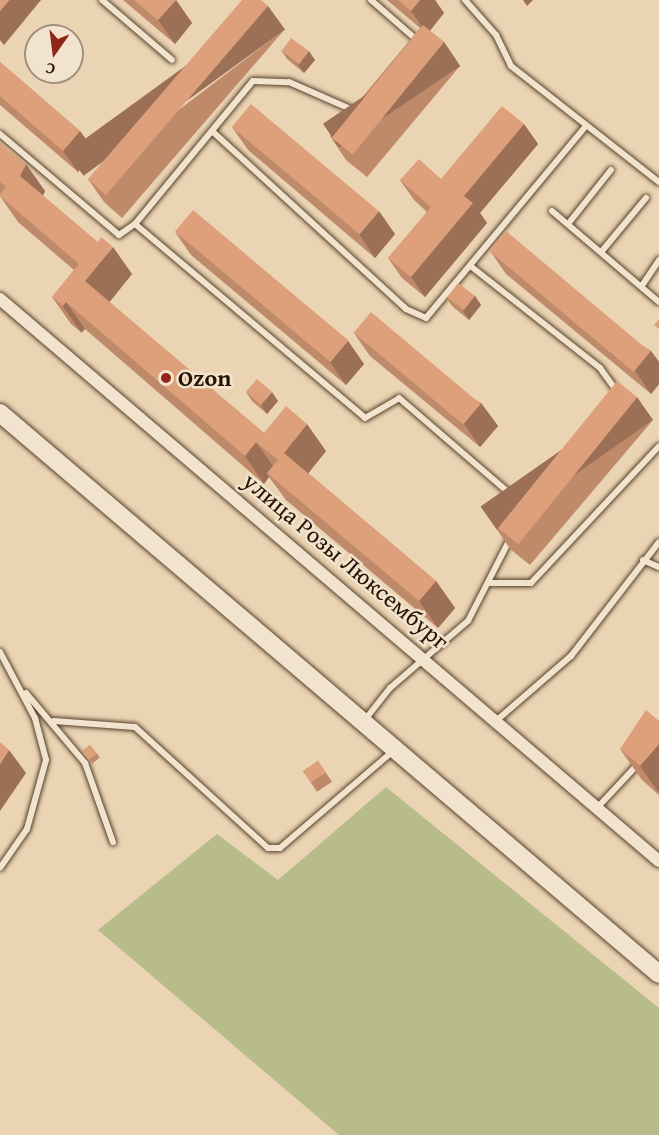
<!DOCTYPE html>
<meta charset="utf-8">
<style>
body{margin:0}
#map{position:relative;width:659px;height:1135px;overflow:hidden;background:#ebd4b3;font-family:"Gentium Book Plus",serif}
div>[style]{position:absolute}
.green>*{inset:0;background:#b8bc8b}
.roads{filter:drop-shadow(0 0 2px #57432d) drop-shadow(0 0 2px #57432d)}
.service>*{height:6px;margin:-3px;padding:0 3px;transform-origin:3px;border-radius:3px;background:#f2e3ce}
.minor>*{height:12px;margin:-6px;padding:0 6px;transform-origin:6px;border-radius:6px;background:#f2e3ce}
.secondary>*{height:18px;margin:-9px;padding:0 9px;transform-origin:9px;border-radius:9px;background:#f2e3ce}
.wall>*{inset:0;background:#be8a6a;transform-origin:0 0}
.shaded-wall>*{inset:0;background:#9b7056;transform-origin:0 0}
.building>*{inset:0;background:#dda07b;transform-origin:0 0}
.dots>*{width:16px;height:16px;translate:-50% -50%;box-sizing:border-box;border:3px solid #f2e3ce;border-radius:50%}
span{translate:-50% -50%;white-space:nowrap;text-align:center;line-height:1.15;-webkit-text-stroke:5px #f2e3ce;paint-order:stroke}
.poi-label{font-size:24px;color:#261300;font-weight:700}
.left{translate:0 -50%;text-align:left}
.street-label{font-size:24px;color:#261300}
.north{position:absolute;left:24px;top:24px;width:60px;height:60px;box-sizing:border-box;background:#f2e3ce;border:2px solid #a0907c;border-radius:50%;rotate:194deg;font-size:16px;font-weight:700;line-height:24px;text-align:center;color:#261300}
.north::after{content:'';display:block;margin:auto;width:21px;height:27px;background:#8f2418;clip-path:polygon(50% 0,100% 100%,50% 72%,0 100%)}
</style>
<div id="map">
<div class="green">
<i style="clip-path:polygon(386px 787px,659px 1008px,659px 1135px,339px 1135px,98px 930px,217px 834px,278px 880px)"></i>
</div>
<div class="roads">
<div class="service">
<i style="left:102px;top:0;width:92px;rotate:40.6deg"></i>
<i style="left:371px;top:0;width:62px;rotate:41.1deg"></i>
<i style="left:465px;top:0;width:47px;rotate:48.5deg"></i>
<i style="left:496px;top:35px;width:34px;rotate:64deg"></i>
<i style="left:511px;top:66px;width:188px;rotate:38.1deg"></i>
<i style="left:212px;top:131px;width:263px;rotate:42.5deg"></i>
<i style="left:406px;top:309px;width:22px;rotate:24deg"></i>
<i style="left:426px;top:318px;width:249px;rotate:-50.2deg"></i>
<i style="left:0;top:134px;width:156px;rotate:40.3deg"></i>
<i style="left:119px;top:235px;width:19px;rotate:-35deg"></i>
<i style="left:135px;top:224px;width:185px;rotate:-50.5deg"></i>
<i style="left:253px;top:81px;width:36px;rotate:2deg"></i>
<i style="left:289px;top:82px;width:74px;rotate:23.8deg"></i>
<i style="left:552px;top:211px;width:140px;rotate:40.4deg"></i>
<i style="left:135px;top:224px;width:301px;rotate:40.1deg"></i>
<i style="left:365px;top:418px;width:39px;rotate:-30deg"></i>
<i style="left:399px;top:398px;width:162px;rotate:40.8deg"></i>
<i style="left:568px;top:224px;width:69px;rotate:-51.5deg"></i>
<i style="left:602px;top:251px;width:69px;rotate:-50.3deg"></i>
<i style="left:473px;top:268px;width:162px;rotate:38.2deg"></i>
<i style="left:600px;top:368px;width:29px;rotate:54deg"></i>
<i style="left:643px;top:284px;width:29px;rotate:-56deg"></i>
<i style="left:643px;top:560px;width:17px;rotate:24deg"></i>
<i style="left:490px;top:583px;width:41px"></i>
<i style="left:531px;top:583px;width:187px;rotate:-46.9deg"></i>
<i style="left:0;top:652px;width:75px;rotate:62.1deg"></i>
<i style="left:35px;top:718px;width:43px;rotate:75.3deg"></i>
<i style="left:46px;top:760px;width:72px;rotate:105.4deg"></i>
<i style="left:27px;top:829px;width:47px;rotate:124.7deg"></i>
<i style="left:26px;top:693px;width:92px;rotate:49.9deg"></i>
<i style="left:85px;top:763px;width:84px;rotate:70.5deg"></i>
<i style="left:497px;top:720px;width:98px;rotate:-40.9deg"></i>
<i style="left:571px;top:656px;width:144px;rotate:-52.3deg"></i>
<i style="left:54px;top:721px;width:81px;rotate:4.2deg"></i>
<i style="left:135px;top:727px;width:180px;rotate:42.3deg"></i>
<i style="left:268px;top:848px;width:12px"></i>
<i style="left:280px;top:848px;width:149px;rotate:-40.6deg"></i>
<i style="left:364px;top:721px;width:42px;rotate:-51.8deg"></i>
<i style="left:390px;top:688px;width:103px;rotate:-40.7deg"></i>
<i style="left:468px;top:621px;width:92px;rotate:-62.9deg"></i>
<i style="left:597px;top:808px;width:62px;rotate:-47deg"></i>
</div>
<div class="minor">
<i style="left:0;top:299px;width:866px;rotate:40.46deg"></i>
</div>
<div class="secondary">
<i style="left:0;top:413px;width:865px;rotate:40.41deg"></i>
</div>
</div>
<div class="wall">
<i style="clip-path:polygon(123px 0,176px 0,192px 23px,175px 44px)"></i>
<i style="clip-path:polygon(387px 0,435px 0,444px 13px,430px 31px,444px 42px,460px 66px,367px 177px,346px 160px,330px 136px,420px 28px)"></i>
<i style="clip-path:polygon(285px 29px,122px 218px,104px 202px,88px 179px)"></i>
<i style="clip-path:polygon(281px 50px,315px 60px,304px 73px,287px 59px)"></i>
<i style="clip-path:polygon(0 62px,80px 131px,95px 152px,78px 172px,0 105px)"></i>
<i style="clip-path:polygon(524px 124px,538px 144px,480px 213px,487px 223px,425px 297px,402px 278px,388px 258px,427px 212px,414px 200px,400px 180px,441px 179px)"></i>
<i style="clip-path:polygon(232px 127px,395px 234px,375px 258px,248px 150px)"></i>
<i style="clip-path:polygon(0 143px,45px 191px,43px 196px,132px 274px,109px 302px,264px 433px,326px 451px,308px 473px,436px 581px,455px 608px,438px 628px,286px 500px,269px 477px,264px 484px,85px 329px,82px 333px,71px 324px,52px 297px,74px 270px,18px 222px,0 196px)"></i>
<i style="clip-path:polygon(175px 232px,348px 341px,364px 364px,346px 385px,191px 255px)"></i>
<i style="clip-path:polygon(490px 251px,651px 351px,659px 362px,659px 384px,651px 394px,506px 274px)"></i>
<i style="clip-path:polygon(475px 296px,481px 305px,469px 320px,452px 306px,446px 297px)"></i>
<i style="clip-path:polygon(354px 333px,481px 403px,498px 426px,480px 447px,370px 356px)"></i>
<i style="clip-path:polygon(246px 392px,278px 401px,267px 414px,252px 401px)"></i>
<i style="clip-path:polygon(653px 420px,530px 565px,510px 549px,494px 525px)"></i>
<i style="clip-path:polygon(659px 721px,659px 795px,642px 780px,620px 749px)"></i>
<i style="left:90px;top:745px;width:16px;height:10px;rotate:52deg"></i>
<i style="left:318px;top:761px;width:25px;height:18px;rotate:56deg"></i>
</div>
<div class="shaded-wall">
<i style="clip-path:polygon(9px 0,41px 0,4px 45px,0 40px,0 11px)"></i>
<i style="clip-path:polygon(176px 0,192px 23px,175px 44px,158px 20px)"></i>
<i style="clip-path:polygon(420px 0,435px 0,444px 13px,427px 34px,411px 11px)"></i>
<i style="clip-path:polygon(523px 0,533px 0,527px 6px)"></i>
<i style="left:268px;top:6px;width:29px;height:249px;rotate:54deg"></i>
<i style="left:444px;top:42px;width:29px;height:146px;rotate:56deg"></i>
<i style="clip-path:polygon(309px 51px,315px 60px,304px 73px,298px 64px)"></i>
<i style="clip-path:polygon(524px 124px,538px 144px,480px 213px,487px 223px,425px 297px,411px 277px,464px 196px)"></i>
<i style="clip-path:polygon(80px 131px,95px 152px,78px 172px,63px 151px)"></i>
<i style="clip-path:polygon(26px 164px,45px 191px,39px 204px,20px 176px)"></i>
<i style="clip-path:polygon(379px 211px,395px 234px,375px 258px,359px 234px)"></i>
<i style="clip-path:polygon(113px 247px,132px 274px,104px 309px,85px 281px)"></i>
<i style="clip-path:polygon(475px 296px,481px 305px,469px 320px,463px 311px)"></i>
<i style="left:66px;top:302px;width:33px;height:5px;rotate:55deg"></i>
<i style="clip-path:polygon(348px 341px,364px 364px,346px 385px,330px 362px)"></i>
<i style="clip-path:polygon(651px 351px,659px 362px,659px 384px,651px 394px,635px 371px)"></i>
<i style="clip-path:polygon(272px 392px,278px 401px,267px 414px,261px 405px)"></i>
<i style="left:637px;top:397px;width:28px;height:191px;rotate:55deg"></i>
<i style="clip-path:polygon(481px 403px,498px 426px,480px 447px,464px 424px)"></i>
<i style="clip-path:polygon(307px 424px,326px 451px,303px 480px,284px 453px)"></i>
<i style="clip-path:polygon(256px 442px,275px 469px,267px 473px,269px 477px,264px 484px,245px 456px)"></i>
<i style="clip-path:polygon(436px 581px,455px 608px,438px 628px,419px 601px)"></i>
<i style="clip-path:polygon(659px 744px,659px 793px,640px 766px)"></i>
<i style="clip-path:polygon(9px 750px,26px 773px,0 811px,0 764px)"></i>
</div>
<div class="building">
<i style="clip-path:polygon(0 0,9px 0,0 11px)"></i>
<i style="clip-path:polygon(134px 0,176px 0,158px 20px)"></i>
<i style="clip-path:polygon(242px 0,261px 0,268px 6px,106px 195px,88px 179px)"></i>
<i style="clip-path:polygon(398px 0,420px 0,411px 11px)"></i>
<i style="left:423px;top:25px;width:27px;height:145px;rotate:39deg"></i>
<i style="left:291px;top:38px;width:22px;height:16px;rotate:36deg"></i>
<i style="clip-path:polygon(0 62px,80px 131px,63px 151px,0 96px)"></i>
<i style="left:251px;top:104px;width:167px;height:30px;rotate:40deg"></i>
<i style="clip-path:polygon(502px 106px,524px 124px,464px 196px,473px 203px,411px 277px,388px 258px,431px 207px,400px 180px,419px 159px,441px 179px)"></i>
<i style="clip-path:polygon(0 143px,26px 164px,20px 176px,98px 242px,101px 237px,113px 247px,85px 281px,264px 433px,286px 406px,307px 424px,284px 453px,436px 581px,419px 601px,267px 473px,278px 460px,256px 442px,245px 456px,66px 302px,63px 306px,52px 297px,79px 264px,0 196px,0 194px,6px 187px,0 182px)"></i>
<i style="left:193px;top:210px;width:203px;height:28px;rotate:40deg"></i>
<i style="left:506px;top:231px;width:188px;height:26px;rotate:40deg"></i>
<i style="left:458px;top:283px;width:21px;height:18px;rotate:37deg"></i>
<i style="left:371px;top:312px;width:143px;height:27px;rotate:40deg"></i>
<i style="clip-path:polygon(659px 319px,659px 329px,654px 325px)"></i>
<i style="left:257px;top:379px;width:20px;height:17px;rotate:41deg"></i>
<i style="left:617px;top:381px;width:26px;height:189px;rotate:39deg"></i>
<i style="clip-path:polygon(646px 710px,659px 721px,659px 744px,640px 766px,620px 749px)"></i>
<i style="clip-path:polygon(0 742px,9px 750px,0 764px)"></i>
<i style="left:90px;top:745px;width:11px;height:10px;rotate:52deg"></i>
<i style="left:318px;top:761px;width:14px;height:18px;rotate:56deg"></i>
</div>
<div class="dots">
<i style="left:166px;top:378px;background:#8f2418"></i>
</div>
<div class="poi-label">
<span class="left" style="left:178px;top:378px">Ozon</span>
</div>
<div class="street-label">
<span style="left:346px;top:561px;rotate:40deg">улица Розы Люксембург</span>
</div>
<div class="north">С</div>
</div>
